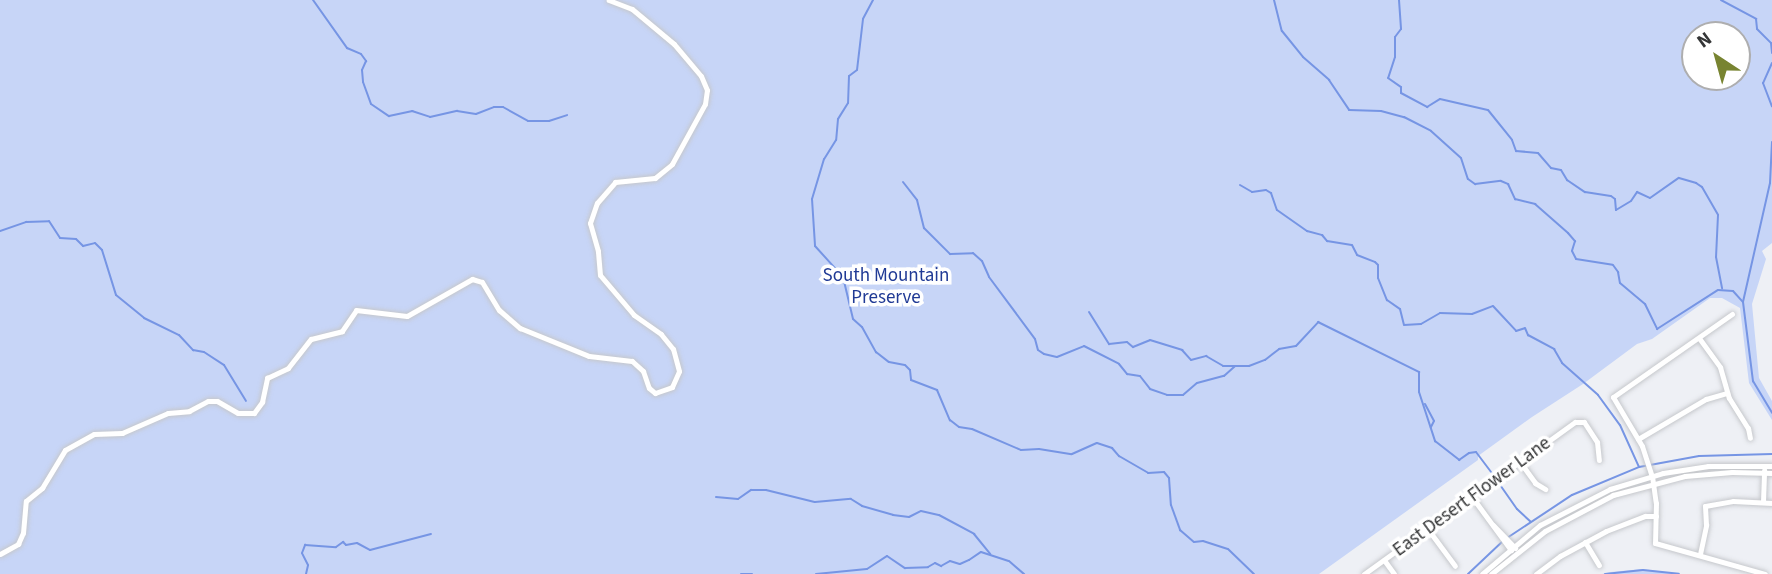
<!DOCTYPE html>
<style>
body{margin:0}
#map{position:relative;width:1772px;height:574px;overflow:hidden;background:#eef0f5;font-family:"Source Sans 3",sans-serif}
div>[style]{position:absolute}
.green>*{inset:0;background:#c7d5f7}
.stream>*{height:2px;margin:-1px;padding:0 1px;transform-origin:1px;border-radius:1px;background:#7695e4}
.roads{filter:drop-shadow(0 0 2px #c6c8cc) drop-shadow(0 0 2px #c6c8cc)}
.minor>*{height:5px;margin:-2.5px;padding:0 2.5px;transform-origin:2.5px;border-radius:2.5px;background:#fff}
span{translate:-50% -50%;white-space:nowrap;text-align:center;line-height:1.15;-webkit-text-stroke:7px #fff;paint-order:stroke}
.park-label{font-size:19px;color:#203a95}
.street-label{font-size:19px;color:#343536}
.north{position:absolute;left:1681px;top:21px;width:70px;height:70px;box-sizing:border-box;background:#fff;border:2px solid #aeaeaf;border-radius:50%;rotate:324deg;font-size:19px;font-weight:700;line-height:28px;text-align:center;color:#343536}
.north::after{content:'';display:block;margin:auto;width:24px;height:32px;background:#788431;clip-path:polygon(50% 0,100% 100%,50% 72%,0 100%)}
</style>
<div id="map">
<div class="green">
<i style="clip-path:polygon(evenodd,0 0,1772px 0,1772px 243px,1762px 251px,1766px 259px,1752px 304px,1759px 378px,1772px 401px,1772px 420px,1749px 383px,1740px 308px,1722px 298px,1710px 298px,1652px 339px,1637px 344px,1583px 384px,1532px 417px,1478px 456px,1478px 460px,1319px 574px,0 574px,0 0,1695px 35px,1737px 35px,1737px 77px,1695px 77px,1695px 35px)"></i>
<i style="clip-path:polygon(1642px 569px,1680px 574px,1602px 574px,1611px 572px)"></i>
</div>
<div class="stream">
<i style="left:313px;top:0;width:59px;rotate:54.7deg"></i>
<i style="left:347px;top:48px;width:15px;rotate:23deg"></i>
<i style="left:361px;top:54px;width:9px;rotate:54deg"></i>
<i style="left:366px;top:61px;width:10px;rotate:114deg"></i>
<i style="left:362px;top:70px;width:12px;rotate:85deg"></i>
<i style="left:363px;top:82px;width:23px;rotate:70deg"></i>
<i style="left:371px;top:104px;width:22px;rotate:34deg"></i>
<i style="left:389px;top:116px;width:24px;rotate:-12deg"></i>
<i style="left:412px;top:111px;width:19px;rotate:18deg"></i>
<i style="left:430px;top:117px;width:28px;rotate:-13deg"></i>
<i style="left:457px;top:111px;width:19px;rotate:9deg"></i>
<i style="left:476px;top:114px;width:19px;rotate:-21deg"></i>
<i style="left:494px;top:107px;width:9px"></i>
<i style="left:503px;top:107px;width:29px;rotate:29deg"></i>
<i style="left:528px;top:121px;width:21px"></i>
<i style="left:549px;top:121px;width:19px;rotate:-18deg"></i>
<i style="left:873px;top:0;width:21px;rotate:118deg"></i>
<i style="left:863px;top:19px;width:51px;rotate:96.7deg"></i>
<i style="left:857px;top:70px;width:10px;rotate:143deg"></i>
<i style="left:849px;top:76px;width:27px;rotate:92deg"></i>
<i style="left:848px;top:103px;width:19px;rotate:122deg"></i>
<i style="left:838px;top:119px;width:21px;rotate:95deg"></i>
<i style="left:836px;top:140px;width:22px;rotate:122deg"></i>
<i style="left:824px;top:159px;width:42px;rotate:106.7deg"></i>
<i style="left:812px;top:199px;width:47px;rotate:86.3deg"></i>
<i style="left:815px;top:246px;width:42px;rotate:47.9deg"></i>
<i style="left:843px;top:277px;width:43px;rotate:76.6deg"></i>
<i style="left:853px;top:319px;width:12px;rotate:42deg"></i>
<i style="left:862px;top:327px;width:29px;rotate:61deg"></i>
<i style="left:876px;top:352px;width:16px;rotate:38deg"></i>
<i style="left:889px;top:362px;width:16px;rotate:11deg"></i>
<i style="left:905px;top:365px;width:7px;rotate:45deg"></i>
<i style="left:910px;top:370px;width:10px;rotate:84deg"></i>
<i style="left:911px;top:380px;width:28px;rotate:21deg"></i>
<i style="left:937px;top:390px;width:33px;rotate:67deg"></i>
<i style="left:950px;top:420px;width:11px;rotate:38deg"></i>
<i style="left:959px;top:427px;width:13px;rotate:9deg"></i>
<i style="left:972px;top:429px;width:53px;rotate:23.2deg"></i>
<i style="left:1021px;top:450px;width:18px;rotate:-3deg"></i>
<i style="left:1039px;top:449px;width:33px;rotate:9deg"></i>
<i style="left:1072px;top:454px;width:27px;rotate:-24deg"></i>
<i style="left:1097px;top:443px;width:16px;rotate:18deg"></i>
<i style="left:1112px;top:448px;width:11px;rotate:49deg"></i>
<i style="left:1119px;top:456px;width:34px;rotate:30deg"></i>
<i style="left:1148px;top:473px;width:16px;rotate:-4deg"></i>
<i style="left:1164px;top:472px;width:8px;rotate:50deg"></i>
<i style="left:1169px;top:478px;width:27px;rotate:86deg"></i>
<i style="left:1171px;top:505px;width:27px;rotate:70deg"></i>
<i style="left:1180px;top:530px;width:18px;rotate:41deg"></i>
<i style="left:1194px;top:542px;width:9px;rotate:-6deg"></i>
<i style="left:1203px;top:541px;width:26px;rotate:18deg"></i>
<i style="left:1228px;top:549px;width:36px;rotate:44deg"></i>
<i style="left:1274px;top:0;width:32px;rotate:76deg"></i>
<i style="left:1282px;top:31px;width:33px;rotate:51deg"></i>
<i style="left:1303px;top:57px;width:35px;rotate:41deg"></i>
<i style="left:1329px;top:80px;width:36px;rotate:56deg"></i>
<i style="left:1349px;top:110px;width:32px;rotate:2deg"></i>
<i style="left:1381px;top:111px;width:24px;rotate:15deg"></i>
<i style="left:1404px;top:117px;width:30px;rotate:27deg"></i>
<i style="left:1431px;top:131px;width:40px;rotate:42deg"></i>
<i style="left:1461px;top:158px;width:22px;rotate:72deg"></i>
<i style="left:1468px;top:179px;width:9px;rotate:36deg"></i>
<i style="left:1475px;top:184px;width:26px;rotate:-7deg"></i>
<i style="left:1501px;top:181px;width:8px;rotate:23deg"></i>
<i style="left:1508px;top:184px;width:17px;rotate:65deg"></i>
<i style="left:1515px;top:199px;width:21px;rotate:14deg"></i>
<i style="left:1535px;top:204px;width:44px;rotate:41.3deg"></i>
<i style="left:1568px;top:233px;width:11px;rotate:49deg"></i>
<i style="left:1575px;top:241px;width:10px;rotate:107deg"></i>
<i style="left:1572px;top:251px;width:9px;rotate:63deg"></i>
<i style="left:1576px;top:259px;width:37px;rotate:9deg"></i>
<i style="left:1613px;top:265px;width:9px;rotate:54deg"></i>
<i style="left:1618px;top:272px;width:11px;rotate:80deg"></i>
<i style="left:1620px;top:283px;width:33px;rotate:40deg"></i>
<i style="left:1645px;top:304px;width:28px;rotate:64deg"></i>
<i style="left:1657px;top:329px;width:72px;rotate:-32.6deg"></i>
<i style="left:1718px;top:290px;width:15px;rotate:4deg"></i>
<i style="left:1733px;top:291px;width:15px;rotate:48deg"></i>
<i style="left:1399px;top:0;width:29px;rotate:86deg"></i>
<i style="left:1401px;top:29px;width:10px;rotate:127deg"></i>
<i style="left:1395px;top:37px;width:20px;rotate:90deg"></i>
<i style="left:1395px;top:57px;width:22px;rotate:108deg"></i>
<i style="left:1388px;top:78px;width:16px;rotate:35deg"></i>
<i style="left:1401px;top:87px;width:6px;rotate:90deg"></i>
<i style="left:1401px;top:93px;width:30px;rotate:28deg"></i>
<i style="left:1427px;top:107px;width:15px;rotate:-32deg"></i>
<i style="left:1440px;top:99px;width:49px;rotate:12.9deg"></i>
<i style="left:1488px;top:110px;width:38px;rotate:51deg"></i>
<i style="left:1512px;top:140px;width:12px;rotate:70deg"></i>
<i style="left:1516px;top:151px;width:22px;rotate:5deg"></i>
<i style="left:1538px;top:153px;width:20px;rotate:49deg"></i>
<i style="left:1551px;top:168px;width:10px;rotate:11deg"></i>
<i style="left:1561px;top:170px;width:12px;rotate:59deg"></i>
<i style="left:1567px;top:180px;width:22px;rotate:34deg"></i>
<i style="left:1585px;top:192px;width:26px;rotate:9deg"></i>
<i style="left:1611px;top:196px;width:5px;rotate:37deg"></i>
<i style="left:1615px;top:199px;width:11px;rotate:85deg"></i>
<i style="left:1616px;top:210px;width:17px;rotate:-31deg"></i>
<i style="left:1631px;top:201px;width:11px;rotate:-56deg"></i>
<i style="left:1637px;top:192px;width:14px;rotate:25deg"></i>
<i style="left:1650px;top:198px;width:35px;rotate:-35deg"></i>
<i style="left:1679px;top:178px;width:18px;rotate:16deg"></i>
<i style="left:1696px;top:183px;width:7px;rotate:34deg"></i>
<i style="left:1702px;top:187px;width:32px;rotate:60deg"></i>
<i style="left:1718px;top:215px;width:42px;rotate:92.7deg"></i>
<i style="left:1716px;top:257px;width:32px;rotate:79deg"></i>
<i style="left:1721px;top:0;width:40px;rotate:28deg"></i>
<i style="left:1756px;top:19px;width:10px;rotate:84deg"></i>
<i style="left:1757px;top:29px;width:20px;rotate:45deg"></i>
<i style="left:1771px;top:43px;width:10px;rotate:84deg"></i>
<i style="left:1772px;top:63px;width:22px;rotate:114deg"></i>
<i style="left:1763px;top:83px;width:25px;rotate:69deg"></i>
<i style="left:1772px;top:142px;width:41px;rotate:92.8deg"></i>
<i style="left:1770px;top:183px;width:122px;rotate:102.8deg"></i>
<i style="left:1743px;top:302px;width:80px;rotate:82.8deg"></i>
<i style="left:1753px;top:381px;width:37px;rotate:59deg"></i>
<i style="left:903px;top:182px;width:23px;rotate:52deg"></i>
<i style="left:917px;top:200px;width:29px;rotate:76deg"></i>
<i style="left:924px;top:228px;width:37px;rotate:45deg"></i>
<i style="left:950px;top:254px;width:23px;rotate:-2deg"></i>
<i style="left:973px;top:253px;width:12px;rotate:42deg"></i>
<i style="left:982px;top:261px;width:17px;rotate:66deg"></i>
<i style="left:989px;top:277px;width:77px;rotate:53.4deg"></i>
<i style="left:1035px;top:339px;width:11px;rotate:75deg"></i>
<i style="left:1038px;top:350px;width:7px;rotate:34deg"></i>
<i style="left:1044px;top:354px;width:13px;rotate:13deg"></i>
<i style="left:1057px;top:357px;width:29px;rotate:-22deg"></i>
<i style="left:1084px;top:346px;width:39px;rotate:27deg"></i>
<i style="left:1119px;top:364px;width:13px;rotate:51deg"></i>
<i style="left:1127px;top:374px;width:13px;rotate:9deg"></i>
<i style="left:1140px;top:376px;width:16px;rotate:52deg"></i>
<i style="left:1150px;top:389px;width:18px;rotate:19deg"></i>
<i style="left:1167px;top:395px;width:16px"></i>
<i style="left:1183px;top:395px;width:18px;rotate:-41deg"></i>
<i style="left:1197px;top:383px;width:28px;rotate:-15deg"></i>
<i style="left:1224px;top:376px;width:15px;rotate:-42deg"></i>
<i style="left:1240px;top:185px;width:14px;rotate:30deg"></i>
<i style="left:1252px;top:192px;width:14px;rotate:-8deg"></i>
<i style="left:1266px;top:190px;width:6px;rotate:31deg"></i>
<i style="left:1271px;top:193px;width:18px;rotate:71deg"></i>
<i style="left:1277px;top:210px;width:37px;rotate:35deg"></i>
<i style="left:1307px;top:231px;width:16px;rotate:15deg"></i>
<i style="left:1322px;top:235px;width:8px;rotate:50deg"></i>
<i style="left:1327px;top:241px;width:25px;rotate:9deg"></i>
<i style="left:1352px;top:245px;width:11px;rotate:63deg"></i>
<i style="left:1357px;top:255px;width:19px;rotate:21deg"></i>
<i style="left:1375px;top:262px;width:4px;rotate:45deg"></i>
<i style="left:1378px;top:265px;width:13px;rotate:90deg"></i>
<i style="left:1378px;top:278px;width:24px;rotate:68deg"></i>
<i style="left:1387px;top:300px;width:16px;rotate:35deg"></i>
<i style="left:1400px;top:309px;width:16px;rotate:76deg"></i>
<i style="left:1404px;top:325px;width:17px;rotate:-3deg"></i>
<i style="left:1421px;top:324px;width:22px;rotate:-30deg"></i>
<i style="left:1440px;top:313px;width:32px;rotate:2deg"></i>
<i style="left:1472px;top:314px;width:22px;rotate:-21deg"></i>
<i style="left:1493px;top:306px;width:34px;rotate:47deg"></i>
<i style="left:1516px;top:331px;width:9px;rotate:-18deg"></i>
<i style="left:1525px;top:328px;width:8px;rotate:67deg"></i>
<i style="left:1528px;top:335px;width:30px;rotate:28deg"></i>
<i style="left:1554px;top:349px;width:16px;rotate:60deg"></i>
<i style="left:1562px;top:363px;width:48px;rotate:41.6deg"></i>
<i style="left:1598px;top:395px;width:37px;rotate:54deg"></i>
<i style="left:1620px;top:425px;width:46px;rotate:65.7deg"></i>
<i style="left:0;top:231px;width:28px;rotate:-19deg"></i>
<i style="left:26px;top:222px;width:23px;rotate:-2deg"></i>
<i style="left:49px;top:221px;width:20px;rotate:57deg"></i>
<i style="left:60px;top:238px;width:16px;rotate:4deg"></i>
<i style="left:76px;top:239px;width:10px;rotate:45deg"></i>
<i style="left:83px;top:246px;width:12px;rotate:-14deg"></i>
<i style="left:95px;top:243px;width:10px;rotate:45deg"></i>
<i style="left:102px;top:250px;width:47px;rotate:72.7deg"></i>
<i style="left:116px;top:295px;width:36px;rotate:39deg"></i>
<i style="left:144px;top:318px;width:39px;rotate:26deg"></i>
<i style="left:179px;top:335px;width:21px;rotate:47deg"></i>
<i style="left:193px;top:350px;width:11px;rotate:10deg"></i>
<i style="left:204px;top:352px;width:24px;rotate:33deg"></i>
<i style="left:224px;top:365px;width:42px;rotate:58.6deg"></i>
<i style="left:1089px;top:312px;width:38px;rotate:58deg"></i>
<i style="left:1109px;top:344px;width:18px;rotate:-6deg"></i>
<i style="left:1127px;top:342px;width:8px;rotate:40deg"></i>
<i style="left:1133px;top:347px;width:18px;rotate:-22deg"></i>
<i style="left:1150px;top:340px;width:34px;rotate:17deg"></i>
<i style="left:1182px;top:350px;width:13px;rotate:48deg"></i>
<i style="left:1191px;top:360px;width:16px;rotate:-15deg"></i>
<i style="left:1206px;top:356px;width:20px;rotate:30deg"></i>
<i style="left:1223px;top:366px;width:26px"></i>
<i style="left:1249px;top:366px;width:17px;rotate:-21deg"></i>
<i style="left:1265px;top:360px;width:18px;rotate:-38deg"></i>
<i style="left:1279px;top:349px;width:17px;rotate:-10deg"></i>
<i style="left:1296px;top:346px;width:33px;rotate:-47deg"></i>
<i style="left:1318px;top:322px;width:113px;rotate:26.3deg"></i>
<i style="left:1419px;top:372px;width:20px;rotate:90deg"></i>
<i style="left:1419px;top:392px;width:52px;rotate:71.9deg"></i>
<i style="left:1435px;top:441px;width:31px;rotate:38deg"></i>
<i style="left:1459px;top:460px;width:12px;rotate:-35deg"></i>
<i style="left:1469px;top:453px;width:7px;rotate:-8deg"></i>
<i style="left:1476px;top:452px;width:31px;rotate:53deg"></i>
<i style="left:1425px;top:404px;width:19px;rotate:62deg"></i>
<i style="left:1434px;top:421px;width:7px;rotate:117deg"></i>
<i style="left:1498px;top:482px;width:33px;rotate:55deg"></i>
<i style="left:1517px;top:509px;width:18px;rotate:43deg"></i>
<i style="left:716px;top:497px;width:22px;rotate:5deg"></i>
<i style="left:738px;top:499px;width:16px;rotate:-35deg"></i>
<i style="left:751px;top:490px;width:15px"></i>
<i style="left:766px;top:490px;width:50px;rotate:13.8deg"></i>
<i style="left:815px;top:502px;width:36px;rotate:-5deg"></i>
<i style="left:851px;top:499px;width:13px;rotate:32deg"></i>
<i style="left:862px;top:506px;width:32px;rotate:16deg"></i>
<i style="left:893px;top:515px;width:16px;rotate:7deg"></i>
<i style="left:909px;top:517px;width:13px;rotate:-27deg"></i>
<i style="left:921px;top:511px;width:18px;rotate:13deg"></i>
<i style="left:939px;top:515px;width:40px;rotate:28deg"></i>
<i style="left:974px;top:534px;width:26px;rotate:51deg"></i>
<i style="left:1507px;top:538px;width:78px;rotate:-33.5deg"></i>
<i style="left:1572px;top:495px;width:73px;rotate:-22.7deg"></i>
<i style="left:1639px;top:467px;width:61px;rotate:-10.4deg"></i>
<i style="left:1699px;top:456px;width:73px;rotate:-1.6deg"></i>
<i style="left:306px;top:574px;width:9px;rotate:-77deg"></i>
<i style="left:308px;top:565px;width:13px;rotate:-117deg"></i>
<i style="left:302px;top:553px;width:9px;rotate:-69deg"></i>
<i style="left:305px;top:545px;width:31px;rotate:4deg"></i>
<i style="left:336px;top:547px;width:9px;rotate:-36deg"></i>
<i style="left:343px;top:542px;width:4px;rotate:45deg"></i>
<i style="left:346px;top:545px;width:11px;rotate:-10deg"></i>
<i style="left:357px;top:543px;width:15px;rotate:28deg"></i>
<i style="left:370px;top:550px;width:63px;rotate:-14.7deg"></i>
<i style="left:741px;top:574px;width:11px"></i>
<i style="left:816px;top:574px;width:51px;rotate:-5.6deg"></i>
<i style="left:867px;top:569px;width:24px;rotate:-33deg"></i>
<i style="left:887px;top:556px;width:22px;rotate:34deg"></i>
<i style="left:905px;top:568px;width:23px;rotate:-2deg"></i>
<i style="left:928px;top:567px;width:8px;rotate:-30deg"></i>
<i style="left:935px;top:563px;width:7px;rotate:27deg"></i>
<i style="left:941px;top:566px;width:10px;rotate:-29deg"></i>
<i style="left:950px;top:561px;width:10px;rotate:17deg"></i>
<i style="left:960px;top:564px;width:10px;rotate:-24deg"></i>
<i style="left:969px;top:560px;width:14px;rotate:-34deg"></i>
<i style="left:981px;top:552px;width:29px;rotate:18deg"></i>
<i style="left:1009px;top:561px;width:20px;rotate:41deg"></i>
<i style="left:1468px;top:574px;width:48px;rotate:-43.3deg"></i>
<i style="left:1605px;top:574px;width:38px;rotate:-6deg"></i>
<i style="left:1643px;top:570px;width:36px;rotate:6deg"></i>
</div>
<div class="roads">
<div class="minor">
<i style="left:1732px;top:314px;width:145px;rotate:145.1deg"></i>
<i style="left:1613px;top:397px;width:57px;rotate:59.4deg"></i>
<i style="left:1642px;top:446px;width:32px;rotate:72deg"></i>
<i style="left:1652px;top:476px;width:27px;rotate:82deg"></i>
<i style="left:1656px;top:503px;width:40px;rotate:91.4deg"></i>
<i style="left:1655px;top:543px;width:114px;rotate:15.7deg"></i>
<i style="left:1699px;top:338px;width:36px;rotate:54deg"></i>
<i style="left:1720px;top:367px;width:32px;rotate:74deg"></i>
<i style="left:1729px;top:398px;width:36px;rotate:58deg"></i>
<i style="left:1748px;top:428px;width:10px;rotate:79deg"></i>
<i style="left:1638px;top:439px;width:79px;rotate:-30.5deg"></i>
<i style="left:1706px;top:399px;width:22px;rotate:-16deg"></i>
<i style="left:1520px;top:462px;width:26px;rotate:54deg"></i>
<i style="left:1535px;top:483px;width:12px;rotate:31deg"></i>
<i style="left:1472px;top:497px;width:66px;rotate:53.7deg"></i>
<i style="left:1763px;top:502px;width:32px;rotate:-88deg"></i>
<i style="left:1493px;top:525px;width:32px;rotate:46deg"></i>
<i style="left:1427px;top:528px;width:47px;rotate:53.6deg"></i>
<i style="left:1585px;top:542px;width:27px;rotate:59deg"></i>
<i style="left:0;top:554px;width:21px;rotate:-29deg"></i>
<i style="left:18px;top:544px;width:12px;rotate:-66deg"></i>
<i style="left:23px;top:533px;width:32px;rotate:-85deg"></i>
<i style="left:26px;top:501px;width:21px;rotate:-39deg"></i>
<i style="left:42px;top:488px;width:44px;rotate:-58.8deg"></i>
<i style="left:65px;top:450px;width:33px;rotate:-29deg"></i>
<i style="left:94px;top:434px;width:28px;rotate:-2deg"></i>
<i style="left:122px;top:433px;width:50px;rotate:-23.5deg"></i>
<i style="left:168px;top:413px;width:21px;rotate:-5deg"></i>
<i style="left:189px;top:411px;width:21px;rotate:-28deg"></i>
<i style="left:208px;top:401px;width:9px"></i>
<i style="left:217px;top:401px;width:24px;rotate:30deg"></i>
<i style="left:238px;top:413px;width:16px"></i>
<i style="left:254px;top:413px;width:14px;rotate:-54deg"></i>
<i style="left:262px;top:402px;width:25px;rotate:-78deg"></i>
<i style="left:267px;top:378px;width:23px;rotate:-25deg"></i>
<i style="left:288px;top:368px;width:37px;rotate:-52deg"></i>
<i style="left:311px;top:339px;width:32px;rotate:-14deg"></i>
<i style="left:342px;top:331px;width:25px;rotate:-56deg"></i>
<i style="left:356px;top:310px;width:51px;rotate:6.7deg"></i>
<i style="left:407px;top:316px;width:75px;rotate:-29.6deg"></i>
<i style="left:472px;top:279px;width:10px;rotate:17deg"></i>
<i style="left:482px;top:282px;width:33px;rotate:59deg"></i>
<i style="left:499px;top:310px;width:28px;rotate:41deg"></i>
<i style="left:520px;top:328px;width:74px;rotate:22.1deg"></i>
<i style="left:589px;top:356px;width:43px;rotate:6.6deg"></i>
<i style="left:632px;top:361px;width:15px;rotate:42deg"></i>
<i style="left:643px;top:371px;width:18px;rotate:71deg"></i>
<i style="left:649px;top:388px;width:8px;rotate:40deg"></i>
<i style="left:655px;top:393px;width:18px;rotate:-19deg"></i>
<i style="left:672px;top:387px;width:17px;rotate:-66deg"></i>
<i style="left:679px;top:371px;width:23px;rotate:-105deg"></i>
<i style="left:673px;top:349px;width:19px;rotate:-129deg"></i>
<i style="left:661px;top:334px;width:33px;rotate:-145deg"></i>
<i style="left:634px;top:315px;width:52px;rotate:-130.4deg"></i>
<i style="left:600px;top:275px;width:24px;rotate:-95deg"></i>
<i style="left:598px;top:251px;width:29px;rotate:-106deg"></i>
<i style="left:590px;top:223px;width:21px;rotate:-71deg"></i>
<i style="left:597px;top:203px;width:28px;rotate:-49deg"></i>
<i style="left:615px;top:182px;width:40px;rotate:-5.7deg"></i>
<i style="left:655px;top:178px;width:22px;rotate:-39deg"></i>
<i style="left:672px;top:164px;width:68px;rotate:-61.2deg"></i>
<i style="left:705px;top:104px;width:14px;rotate:-82deg"></i>
<i style="left:707px;top:90px;width:15px;rotate:-113deg"></i>
<i style="left:701px;top:76px;width:42px;rotate:-130.2deg"></i>
<i style="left:674px;top:44px;width:55px;rotate:-140.2deg"></i>
<i style="left:632px;top:9px;width:25px;rotate:-159deg"></i>
<i style="left:1700px;top:554px;width:30px;rotate:-78deg"></i>
<i style="left:1706px;top:525px;width:19px;rotate:-93deg"></i>
<i style="left:1705px;top:506px;width:28px;rotate:-10deg"></i>
<i style="left:1733px;top:501px;width:39px;rotate:3deg"></i>
<i style="left:1384px;top:560px;width:17px;rotate:54deg"></i>
<i style="left:1364px;top:574px;width:260px;rotate:-35.8deg"></i>
<i style="left:1575px;top:422px;width:9px"></i>
<i style="left:1584px;top:422px;width:24px;rotate:57deg"></i>
<i style="left:1597px;top:442px;width:18px;rotate:84deg"></i>
<i style="left:1482px;top:574px;width:76px;rotate:-40.2deg"></i>
<i style="left:1540px;top:525px;width:79px;rotate:-27.2deg"></i>
<i style="left:1610px;top:489px;width:55px;rotate:-16.8deg"></i>
<i style="left:1663px;top:473px;width:46px;rotate:-8.8deg"></i>
<i style="left:1708px;top:466px;width:64px"></i>
<i style="left:1491px;top:574px;width:69px;rotate:-38.5deg"></i>
<i style="left:1545px;top:531px;width:77px;rotate:-27.9deg"></i>
<i style="left:1613px;top:495px;width:74px;rotate:-14.8deg"></i>
<i style="left:1685px;top:476px;width:47px;rotate:-4.9deg"></i>
<i style="left:1732px;top:472px;width:40px;rotate:1.4deg"></i>
<i style="left:1536px;top:574px;width:30px;rotate:-37deg"></i>
<i style="left:1560px;top:556px;width:52px;rotate:-28.5deg"></i>
<i style="left:1606px;top:531px;width:42px;rotate:-21deg"></i>
<i style="left:1645px;top:516px;width:11px"></i>
</div>
</div>
<div class="park-label">
<span style="left:886px;top:287px">South Mountain<br>Preserve</span>
</div>
<div class="street-label">
<span style="left:1472px;top:497px;rotate:-36deg">East Desert Flower Lane</span>
</div>
<div class="north">N</div>
</div>
